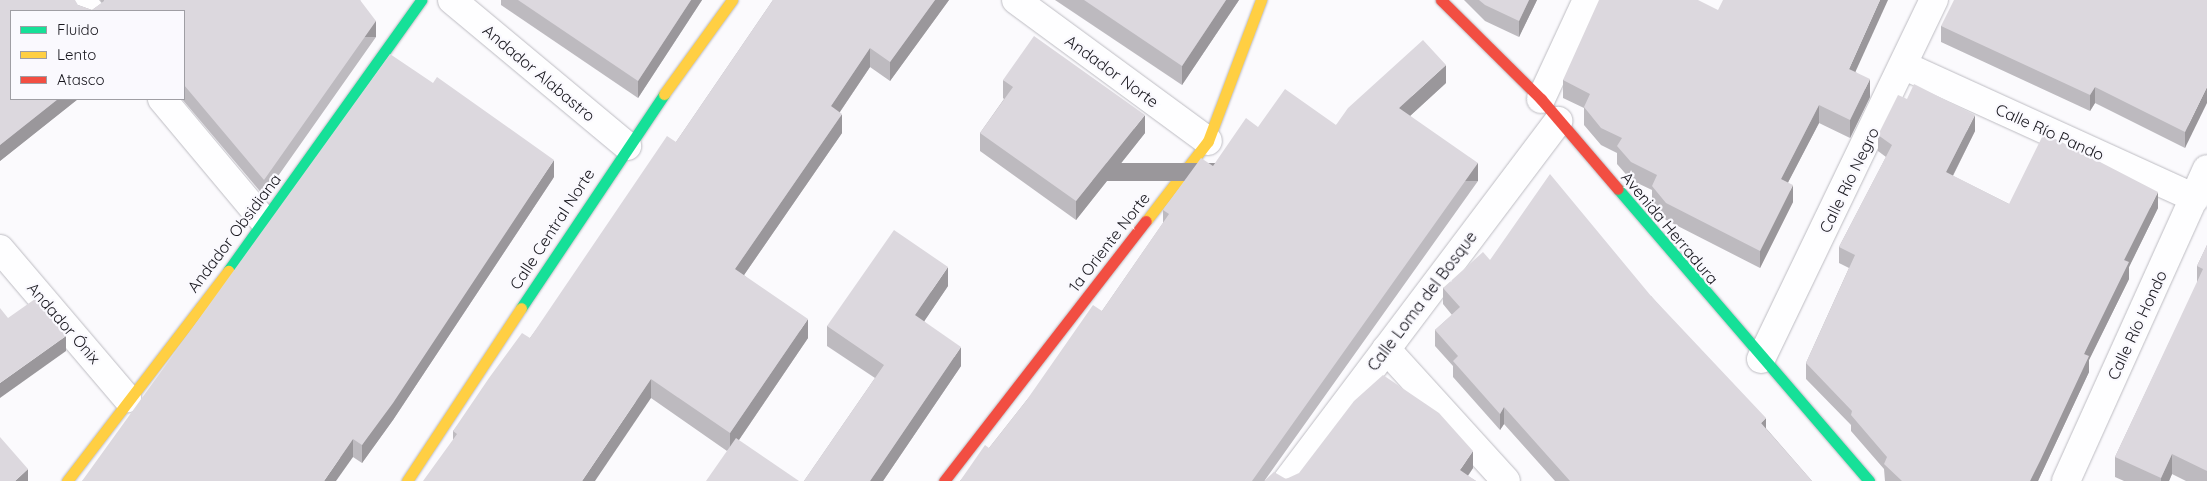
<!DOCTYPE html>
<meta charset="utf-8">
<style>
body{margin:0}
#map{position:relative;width:2207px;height:481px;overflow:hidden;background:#fbfafd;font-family:Quicksand,sans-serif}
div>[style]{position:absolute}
.roads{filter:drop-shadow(0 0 1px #bdbcc2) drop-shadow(0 0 1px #bdbcc2)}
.street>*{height:28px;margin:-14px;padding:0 14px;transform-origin:14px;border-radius:14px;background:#fefeff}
.fast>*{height:11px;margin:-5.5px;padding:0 5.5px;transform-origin:5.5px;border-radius:5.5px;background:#16e098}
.slow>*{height:11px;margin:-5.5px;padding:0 5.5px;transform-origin:5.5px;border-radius:5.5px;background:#ffcf43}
.jam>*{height:11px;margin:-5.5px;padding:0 5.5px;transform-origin:5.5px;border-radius:5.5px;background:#f24e42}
.wall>*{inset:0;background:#bdbabf}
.shaded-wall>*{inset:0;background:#9a979b;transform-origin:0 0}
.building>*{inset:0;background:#dcd8de}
span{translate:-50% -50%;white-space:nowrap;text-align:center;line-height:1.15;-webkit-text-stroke:4.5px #faf9fe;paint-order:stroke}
.street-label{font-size:16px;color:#16151c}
.legend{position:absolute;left:10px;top:10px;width:175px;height:90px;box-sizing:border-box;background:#faf9fe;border:1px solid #9f9ea4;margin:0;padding:6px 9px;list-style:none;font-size:15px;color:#16151c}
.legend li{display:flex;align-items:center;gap:10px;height:25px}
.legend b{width:25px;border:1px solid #9f9ea4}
</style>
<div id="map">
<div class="roads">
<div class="street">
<i style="left:81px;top:0;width:14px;rotate:51deg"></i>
<i style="left:452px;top:0;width:228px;rotate:39.8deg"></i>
<i style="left:1016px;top:0;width:238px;rotate:36.3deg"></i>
<i style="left:1905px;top:66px;width:319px;rotate:24.5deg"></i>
<i style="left:162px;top:99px;width:160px;rotate:50.1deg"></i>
<i style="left:1541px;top:99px;width:109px;rotate:-65.1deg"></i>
<i style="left:0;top:249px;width:196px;rotate:49.6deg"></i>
<i style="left:1386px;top:349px;width:178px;rotate:47.7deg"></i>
<i style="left:1761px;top:359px;width:399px;rotate:-64.3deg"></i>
<i style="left:1287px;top:481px;width:451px;rotate:-53deg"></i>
<i style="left:2066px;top:481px;width:342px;rotate:-65.7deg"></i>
</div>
<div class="fast">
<i style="left:1618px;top:189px;width:385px;rotate:49.3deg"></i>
<i style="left:228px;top:271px;width:333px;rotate:-54.5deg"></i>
<i style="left:521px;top:308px;width:257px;rotate:-56.2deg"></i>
</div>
<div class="slow">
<i style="left:664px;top:94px;width:116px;rotate:-54.1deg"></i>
<i style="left:1146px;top:221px;width:101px;rotate:-52.2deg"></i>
<i style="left:1208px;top:141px;width:151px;rotate:-69.4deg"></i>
<i style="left:67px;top:481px;width:265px;rotate:-52.5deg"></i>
<i style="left:407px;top:481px;width:207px;rotate:-56.6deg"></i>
</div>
<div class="jam">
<i style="left:1441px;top:0;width:141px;rotate:44.7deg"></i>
<i style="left:1541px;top:99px;width:118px;rotate:49.5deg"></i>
<i style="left:944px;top:481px;width:329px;rotate:-52.2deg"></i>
</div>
</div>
<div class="wall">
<i style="clip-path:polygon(0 0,78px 5px,92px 10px,102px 3px,100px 0,360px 0,376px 37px,264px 196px,182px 99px,184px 99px,184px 11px,11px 99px,78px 99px,0 161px)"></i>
<i style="clip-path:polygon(501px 0,702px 0,638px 98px,501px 5px)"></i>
<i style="clip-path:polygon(773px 0,949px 0,890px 81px,870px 67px,840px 112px,842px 133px,744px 275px,808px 338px,739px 440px,727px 451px,651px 398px,453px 440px,453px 431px,530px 338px,676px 142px)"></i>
<i style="clip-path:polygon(1055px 0,1239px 0,1182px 85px)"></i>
<i style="clip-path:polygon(1464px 0,1537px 0,1519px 37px,1485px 21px)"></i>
<i style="clip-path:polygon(2207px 0,2185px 148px,2095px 103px,2090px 111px,1941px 42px,1941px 26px)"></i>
<i style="clip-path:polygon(1718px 10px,1856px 72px,1870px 97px,1850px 138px,1819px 123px,1788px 182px,1793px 202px,1760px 268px,1666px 220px,1652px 204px,1652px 190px,1631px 180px,1617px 164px,1617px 153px,1601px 145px,1584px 125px,1584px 108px,1563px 98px,1563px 80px)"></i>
<i style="clip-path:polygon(1003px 80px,1145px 133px,1076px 220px,980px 151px,980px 133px,1004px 99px,1003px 98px)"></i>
<i style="clip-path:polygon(1446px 83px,1410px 116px,1478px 181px,1265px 480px,1473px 468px,1468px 476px,1476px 481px,960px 481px,989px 448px,1026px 401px,1102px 311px,1163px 223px,1163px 210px,1258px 127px,1336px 125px)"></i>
<i style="clip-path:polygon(1975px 131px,1953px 176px,2009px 204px,2158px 208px,2129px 267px,2129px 279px,2089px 360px,2089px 372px,2038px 481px,1885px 481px,1884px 469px,1851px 431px,1851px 425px,1806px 379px,1806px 363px,1849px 268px,1839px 263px,1839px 247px,1886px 157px,1878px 151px,1878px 135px)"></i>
<i style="clip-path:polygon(554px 177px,393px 420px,362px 463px,353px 457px,82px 481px)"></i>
<i style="clip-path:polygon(2207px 245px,2207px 481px,2186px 481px,2172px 474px,2169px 481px,2124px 481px,2115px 477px,2115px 457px,2197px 284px,2197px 266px)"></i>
<i style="clip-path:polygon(1490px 260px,1651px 296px,1812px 481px,1555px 481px,1504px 424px,1500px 430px,1453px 377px,1453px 366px,1435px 346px,1435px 330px,1452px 315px,1443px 304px,1443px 288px)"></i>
<i style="clip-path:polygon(948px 286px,924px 321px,961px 366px,883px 481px,804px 481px,875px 378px,827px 346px,827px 326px)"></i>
</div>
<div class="shaded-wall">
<i style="clip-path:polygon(691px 0,702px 0,638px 98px,638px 81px)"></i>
<i style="clip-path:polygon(935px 0,949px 0,890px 81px,890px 62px)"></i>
<i style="clip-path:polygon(1226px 0,1239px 0,1182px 85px,1182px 66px)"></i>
<i style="clip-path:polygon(1529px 0,1537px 0,1519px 37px,1519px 21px)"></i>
<i style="clip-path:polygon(1880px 0,1888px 0,1849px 86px,1849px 69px)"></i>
<i style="left:376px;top:21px;width:16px;height:194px;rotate:90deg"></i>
<i style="clip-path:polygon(870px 48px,870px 67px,831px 125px,831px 106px)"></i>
<i style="clip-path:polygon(1446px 65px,1446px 83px,1399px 126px,1399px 108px)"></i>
<i style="clip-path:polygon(1870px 79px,1870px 97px,1850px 138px,1850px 120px)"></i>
<i style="clip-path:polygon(2095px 87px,2095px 103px,2090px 111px,2090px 95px)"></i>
<i style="clip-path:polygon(2207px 87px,2207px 103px,2185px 148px,2185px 132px)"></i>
<i style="clip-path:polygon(58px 99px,78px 99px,0 161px,0 145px)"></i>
<i style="clip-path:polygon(1819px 105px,1819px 123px,1781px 196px,1781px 179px)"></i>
<i style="clip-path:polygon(842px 114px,842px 133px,735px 288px,735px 269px)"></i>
<i style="clip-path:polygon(1145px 115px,1145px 133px,1076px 220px,1076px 201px)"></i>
<i style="clip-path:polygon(1975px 115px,1975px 131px,1946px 189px,1946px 172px)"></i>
<i style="clip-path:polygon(554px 160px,554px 177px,393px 420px,362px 463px,362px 445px)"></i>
<i style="left:1478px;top:163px;width:18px;height:390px;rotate:90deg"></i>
<i style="clip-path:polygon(1793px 185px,1793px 202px,1760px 268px,1760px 251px)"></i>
<i style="clip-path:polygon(2158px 192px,2158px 208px,2129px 267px,2129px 279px,2089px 360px,2089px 372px,2038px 481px,2030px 481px,2124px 260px)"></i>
<i style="clip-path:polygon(948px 267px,948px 286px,915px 335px,915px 315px)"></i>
<i style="clip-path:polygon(808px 319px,808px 338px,730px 453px,730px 433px)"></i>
<i style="clip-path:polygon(66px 336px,66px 351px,0 398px,0 383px)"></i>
<i style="clip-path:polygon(961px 347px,961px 366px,883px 481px,870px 481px)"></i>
<i style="clip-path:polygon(651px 379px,651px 398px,595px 481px,582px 481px)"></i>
<i style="clip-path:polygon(1504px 407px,1504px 424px,1500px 430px,1500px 414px)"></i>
<i style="clip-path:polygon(1766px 418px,1766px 434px,1761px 423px)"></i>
<i style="clip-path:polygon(353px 439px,353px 457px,336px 481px,324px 481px)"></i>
<i style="clip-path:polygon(1473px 451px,1473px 468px,1464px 481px,1460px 470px)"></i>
<i style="clip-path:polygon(2172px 454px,2172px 474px,2169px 481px,2161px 481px,2161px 478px)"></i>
<i style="clip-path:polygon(28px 469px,28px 481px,15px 481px)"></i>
</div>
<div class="building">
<i style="clip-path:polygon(0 0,75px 0,78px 5px,92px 10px,104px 1px,104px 0,360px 0,376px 21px,264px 180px,184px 85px,184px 11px,11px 11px,11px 99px,58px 99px,0 145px)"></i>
<i style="clip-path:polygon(518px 0,691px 0,638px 81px)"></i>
<i style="clip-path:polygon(773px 0,935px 0,890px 62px,870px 48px,831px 106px,842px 114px,735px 269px,808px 319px,730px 433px,651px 379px,582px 481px,423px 481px,457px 434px,453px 431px,489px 378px,522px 333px,530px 338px,667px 136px,676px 142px)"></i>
<i style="clip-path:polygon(1084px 0,1226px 0,1182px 66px)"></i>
<i style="clip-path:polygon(1479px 0,1529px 0,1519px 21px,1485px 5px)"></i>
<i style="clip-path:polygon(1599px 0,1698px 0,1718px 10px,1723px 0,1880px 0,1849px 69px,1870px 79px,1850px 120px,1819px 105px,1781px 179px,1793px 185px,1760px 251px,1666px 203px,1652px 186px,1657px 175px,1631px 162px,1617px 146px,1622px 138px,1601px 128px,1584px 107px,1590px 94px,1563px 80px)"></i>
<i style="clip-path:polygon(1954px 0,2207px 0,2207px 87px,2185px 132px,2095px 87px,2090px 95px,1941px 26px)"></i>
<i style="clip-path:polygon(1034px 36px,1145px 115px,1076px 201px,980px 133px,1013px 87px,1003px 80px)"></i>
<i style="clip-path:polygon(1423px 40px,1446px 65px,1399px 108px,1478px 163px,1252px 481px,960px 481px,985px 445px,989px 448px,1026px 401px,1093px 305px,1102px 311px,1169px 214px,1163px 210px,1201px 158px,1213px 166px,1246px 118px,1258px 127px,1285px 89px,1336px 125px,1348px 108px)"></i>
<i style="clip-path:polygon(390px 54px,433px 83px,437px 77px,554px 160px,393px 403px,362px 445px,353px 439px,324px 481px,82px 481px)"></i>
<i style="clip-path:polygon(1914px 84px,1975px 115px,1946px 172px,2009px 204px,2044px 133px,2158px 192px,2124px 260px,2129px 262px,2084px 354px,2089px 356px,2041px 459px,2030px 481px,1902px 481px,1884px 464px,1887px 457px,1851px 415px,1852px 411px,1806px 363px,1855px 255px,1839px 247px,1892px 145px,1878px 135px,1898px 95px,1907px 99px)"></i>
<i style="clip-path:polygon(1550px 174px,1651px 296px,1766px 418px,1761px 423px,1812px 481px,1570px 481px,1504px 407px,1500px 414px,1453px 361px,1458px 356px,1435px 330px,1460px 307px,1443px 288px,1483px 252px,1490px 260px)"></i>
<i style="clip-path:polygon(894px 230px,948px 267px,915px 315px,961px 347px,870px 481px,804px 481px,884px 365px,827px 326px)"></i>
<i style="clip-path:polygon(2207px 245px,2207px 471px,2172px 454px,2161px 478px,2115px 457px,2203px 269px,2197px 266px)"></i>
<i style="clip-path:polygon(35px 299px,66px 336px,0 383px,0 308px,8px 318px)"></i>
<i style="clip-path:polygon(1383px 375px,1439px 413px,1473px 451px,1460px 470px,1476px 481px,1264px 481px,1274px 472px,1286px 479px,1299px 473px,1354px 401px)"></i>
<i style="clip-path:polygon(0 437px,28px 469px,15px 481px,0 481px)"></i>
<i style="clip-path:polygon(736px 438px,799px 481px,706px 481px)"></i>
</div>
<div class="street-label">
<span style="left:1112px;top:71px;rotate:36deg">Andador Norte</span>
<span style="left:539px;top:73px;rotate:40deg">Andador Alabastro</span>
<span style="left:2050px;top:132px;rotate:24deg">Calle Río Pando</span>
<span style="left:1849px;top:180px;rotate:-64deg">Calle Río Negro</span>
<span style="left:1670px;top:228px;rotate:50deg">Avenida Herradura</span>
<span style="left:552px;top:229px;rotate:-57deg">Calle Central Norte</span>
<span style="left:234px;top:233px;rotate:-53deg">Andador Obsidiana</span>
<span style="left:1109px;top:242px;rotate:-52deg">1a Oriente Norte</span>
<span style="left:1422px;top:301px;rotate:-53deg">Calle Loma del Bosque</span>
<span style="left:64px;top:323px;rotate:49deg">Andador Ónix</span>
<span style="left:2137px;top:325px;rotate:-65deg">Calle Río Hondo</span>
</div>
<ul class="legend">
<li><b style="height:6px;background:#16e098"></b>Fluido</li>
<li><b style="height:6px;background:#ffcf43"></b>Lento</li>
<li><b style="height:6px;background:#f24e42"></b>Atasco</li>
</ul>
</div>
